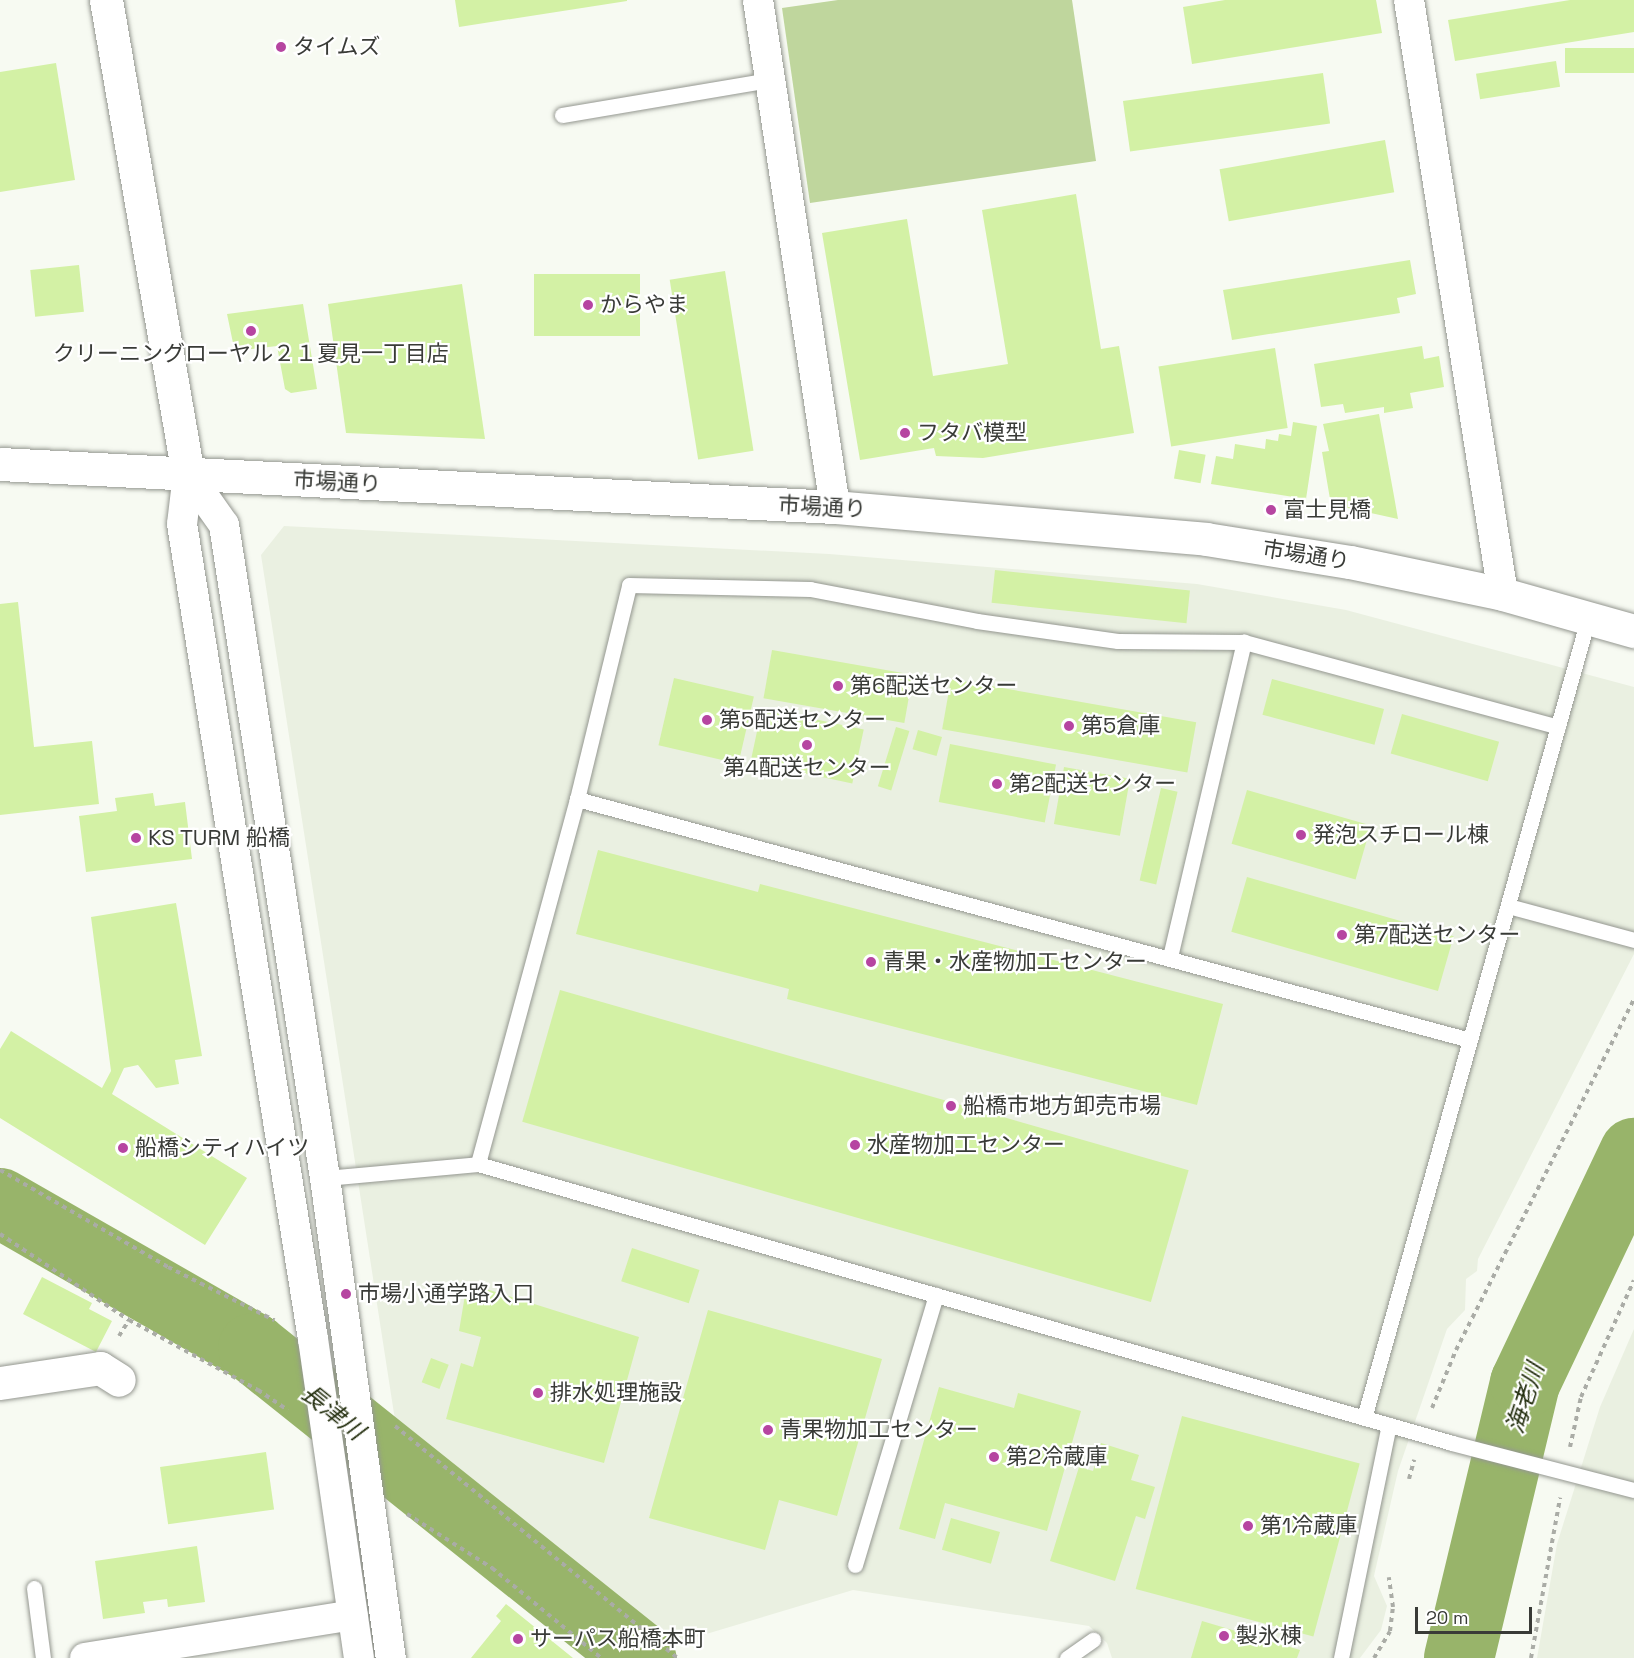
<!DOCTYPE html>
<meta charset="utf-8">
<style>
body{margin:0}
#map{position:relative;width:1634px;height:1658px;overflow:hidden;background:#f7faf2;font-family:"Space Grotesk","Noto Sans JP",sans-serif}
div>[style]{position:absolute}
.built>*{inset:0;background:#eaf0e1}
.green>*{inset:0;background:#bfd69d}
.river>*{height:70px;margin:-35px;padding:0 35px;transform-origin:35px;border-radius:35px;background:#98b46a}
.building>*{inset:0;background:#d3f1a5;transform-origin:0 0}
.path>*{height:4px;margin-top:-2px;transform-origin:0;background:repeating-linear-gradient(90deg,#aaaca6 0 4.5px,transparent 0 9px)}
.roads{filter:drop-shadow(0 0 2px #949790) drop-shadow(0 0 2px #949790)}
.service>*{height:15px;margin:-7.5px;padding:0 7.5px;transform-origin:7.5px;border-radius:7.5px;background:#fff}
.minor>*{height:30px;margin:-15px;padding:0 15px;transform-origin:15px;border-radius:15px;background:#fff}
.tertiary>*{height:33px;margin:-16.5px;padding:0 16.5px;transform-origin:16.5px;border-radius:16.5px;background:#fff}
.dots>*{width:16px;height:16px;translate:-50% -50%;box-sizing:border-box;border:3px solid #fff;border-radius:50%}
span{translate:-50% -50%;white-space:nowrap;text-align:center;line-height:1.15;-webkit-text-stroke:4.5px #fff;paint-order:stroke}
.poi-label{font-size:22px;color:#393b37}
.left{translate:0 -50%;text-align:left}
.street-label{font-size:22px;color:#393b37}
.water-label{font-size:24px;color:#232e0e;font-style:italic}
.scale{position:absolute;left:1415px;top:1607px;width:117px;height:27px;box-sizing:border-box;border:3px solid #393b37;border-top:0;padding-left:8px;font-size:18px;line-height:21px;white-space:nowrap;color:#393b37;-webkit-text-stroke:4px #fff;paint-order:stroke}
</style>
<div id="map">
<div class="built">
<i style="clip-path:polygon(284px 526px,829px 554px,1197px 584px,1346px 610px,1634px 687px,1634px 954px,1478px 1259px,1477px 1271px,1466px 1279px,1465px 1310px,1447px 1329px,1398px 1471px,1374px 1576px,1387px 1606px,1381px 1630px,1360px 1658px,1112px 1658px,1107px 1643px,1089px 1626px,853px 1590px,676px 1643px,395px 1420px,261px 555px)"></i>
<i style="clip-path:polygon(1634px 1329px,1634px 1658px,1537px 1658px,1557px 1544px,1600px 1407px)"></i>
</div>
<div class="green">
<i style="clip-path:polygon(838px 0,1072px 0,1096px 161px,810px 203px,782px 8px)"></i>
</div>
<div class="river">
<i style="left:0;top:1203px;width:292px;rotate:29.8deg"></i>
<i style="left:253px;top:1348px;width:497px;rotate:38.6deg"></i>
<i style="left:1459px;top:1658px;width:283px;rotate:-76.5deg"></i>
<i style="left:1525px;top:1383px;width:255px;rotate:-64.6deg"></i>
</div>
<div class="building">
<i style="clip-path:polygon(455px 0,627px 0,627px 1px,459px 27px)"></i>
<i style="clip-path:polygon(1225px 0,1376px 0,1382px 33px,1192px 64px,1183px 7px)"></i>
<i style="clip-path:polygon(1570px 0,1634px 0,1634px 32px,1455px 61px,1448px 20px)"></i>
<i style="left:1634px;top:48px;width:25px;height:69px;rotate:90deg"></i>
<i style="left:1556px;top:61px;width:26px;height:81px;rotate:81deg"></i>
<i style="clip-path:polygon(56px 63px,75px 180px,0 192px,0 72px)"></i>
<i style="left:1323px;top:73px;width:51px;height:202px;rotate:82deg"></i>
<i style="left:1385px;top:140px;width:53px;height:168px;rotate:80deg"></i>
<i style="clip-path:polygon(1076px 194px,1101px 349px,1119px 346px,1134px 433px,983px 458px,936px 456px,934px 448px,860px 460px,822px 233px,907px 219px,933px 376px,1008px 364px,982px 210px)"></i>
<i style="clip-path:polygon(1410px 260px,1416px 294px,1397px 298px,1400px 313px,1232px 340px,1223px 290px)"></i>
<i style="left:79px;top:265px;width:47px;height:49px;rotate:84deg"></i>
<i style="left:725px;top:271px;width:182px;height:56px;rotate:81deg"></i>
<i style="left:640px;top:274px;width:62px;height:106px;rotate:90deg"></i>
<i style="clip-path:polygon(462px 284px,485px 439px,346px 433px,328px 304px)"></i>
<i style="clip-path:polygon(303px 304px,317px 389px,291px 393px,285px 389px,277px 346px,244px 350px,233px 343px,227px 314px)"></i>
<i style="clip-path:polygon(1422px 346px,1424px 359px,1439px 356px,1444px 387px,1410px 393px,1413px 408px,1384px 413px,1384px 407px,1345px 413px,1343px 404px,1321px 407px,1314px 364px)"></i>
<i style="left:1275px;top:348px;width:81px;height:118px;rotate:81deg"></i>
<i style="clip-path:polygon(1379px 414px,1394px 496px,1398px 519px,1339px 506px,1337px 497px,1330px 499px,1322px 452px,1329px 451px,1323px 424px)"></i>
<i style="clip-path:polygon(1293px 422px,1317px 426px,1306px 499px,1211px 484px,1216px 456px,1233px 459px,1235px 444px,1265px 449px,1266px 439px,1278px 441px,1279px 434px,1291px 436px)"></i>
<i style="left:1179px;top:450px;width:27px;height:29px;rotate:10deg"></i>
<i style="left:995px;top:570px;width:196px;height:33px;rotate:6deg"></i>
<i style="clip-path:polygon(18px 602px,34px 747px,92px 741px,99px 804px,0 815px,0 604px)"></i>
<i style="left:772px;top:650px;width:143px;height:49px;rotate:10deg"></i>
<i style="left:674px;top:678px;width:82px;height:69px;rotate:13deg"></i>
<i style="left:951px;top:679px;width:249px;height:51px;rotate:10deg"></i>
<i style="left:1272px;top:679px;width:116px;height:37px;rotate:15deg"></i>
<i style="left:762px;top:708px;width:104px;height:55px;rotate:12deg"></i>
<i style="left:1402px;top:714px;width:101px;height:41px;rotate:16deg"></i>
<i style="left:896px;top:727px;width:14px;height:62px;rotate:17deg"></i>
<i style="left:918px;top:730px;width:25px;height:20px;rotate:16deg"></i>
<i style="left:950px;top:744px;width:108px;height:59px;rotate:11deg"></i>
<i style="left:1064px;top:767px;width:67px;height:58px;rotate:10deg"></i>
<i style="left:1161px;top:788px;width:17px;height:95px;rotate:13deg"></i>
<i style="left:1247px;top:790px;width:129px;height:56px;rotate:16deg"></i>
<i style="clip-path:polygon(153px 793px,155px 806px,185px 802px,192px 859px,86px 872px,79px 816px,117px 811px,115px 798px)"></i>
<i style="clip-path:polygon(598px 850px,758px 892px,760px 884px,1223px 1004px,1197px 1105px,787px 999px,789px 989px,576px 934px)"></i>
<i style="left:1247px;top:877px;width:215px;height:57px;rotate:16deg"></i>
<i style="clip-path:polygon(176px 903px,202px 1056px,175px 1060px,179px 1084px,156px 1088px,138px 1065px,124px 1068px,112px 1094px,247px 1178px,205px 1245px,0 1118px,0 1049px,11px 1031px,102px 1088px,111px 1071px,91px 917px)"></i>
<i style="left:560px;top:990px;width:654px;height:137px;rotate:16deg"></i>
<i style="left:632px;top:1248px;width:71px;height:35px;rotate:18deg"></i>
<i style="clip-path:polygon(42px 1277px,92px 1303px,89px 1309px,112px 1321px,96px 1352px,23px 1314px)"></i>
<i style="clip-path:polygon(467px 1283px,639px 1337px,604px 1463px,446px 1419px,461px 1363px,473px 1367px,481px 1337px,459px 1331px)"></i>
<i style="clip-path:polygon(708px 1310px,882px 1359px,837px 1516px,779px 1500px,765px 1550px,649px 1518px)"></i>
<i style="left:431px;top:1358px;width:19px;height:26px;rotate:21deg"></i>
<i style="clip-path:polygon(939px 1387px,1014px 1408px,1018px 1393px,1081px 1411px,1047px 1531px,945px 1503px,935px 1539px,899px 1529px)"></i>
<i style="left:1182px;top:1416px;width:184px;height:179px;rotate:15deg"></i>
<i style="clip-path:polygon(1101px 1443px,1139px 1455px,1131px 1480px,1155px 1487px,1145px 1519px,1136px 1516px,1115px 1581px,1050px 1561px,1079px 1467px,1093px 1471px)"></i>
<i style="left:266px;top:1452px;width:58px;height:107px;rotate:82deg"></i>
<i style="left:951px;top:1518px;width:51px;height:33px;rotate:16deg"></i>
<i style="clip-path:polygon(197px 1546px,205px 1602px,168px 1607px,167px 1599px,143px 1602px,145px 1613px,103px 1619px,95px 1561px)"></i>
<i style="clip-path:polygon(506px 1604px,573px 1658px,471px 1658px,501px 1621px,496px 1616px)"></i>
<i style="clip-path:polygon(1202px 1621px,1300px 1650px,1297px 1658px,1191px 1658px)"></i>
</div>
<div class="path">
<i style="left:0;top:1170px;width:194px;rotate:30deg"></i>
<i style="left:168px;top:1267px;width:119px;rotate:26.6deg"></i>
<i style="left:0;top:1234px;width:155px;rotate:33.7deg"></i>
<i style="left:129px;top:1320px;width:147px;rotate:28.5deg"></i>
<i style="left:258px;top:1390px;width:36px;rotate:34deg"></i>
<i style="left:119px;top:1336px;width:19px;rotate:-58deg"></i>
<i style="left:1432px;top:1408px;width:63px;rotate:-67.5deg"></i>
<i style="left:1456px;top:1350px;width:394px;rotate:-63.1deg"></i>
<i style="left:395px;top:1426px;width:365px;rotate:39.4deg"></i>
<i style="left:1570px;top:1447px;width:51px;rotate:-77.6deg"></i>
<i style="left:1581px;top:1397px;width:128px;rotate:-65.6deg"></i>
<i style="left:1409px;top:1479px;width:20px;rotate:-75deg"></i>
<i style="left:407px;top:1514px;width:101px;rotate:32.4deg"></i>
<i style="left:492px;top:1568px;width:141px;rotate:39.5deg"></i>
<i style="left:1374px;top:1658px;width:31px;rotate:-59deg"></i>
<i style="left:1390px;top:1631px;width:24px;rotate:-83deg"></i>
<i style="left:1393px;top:1607px;width:30px;rotate:-98deg"></i>
<i style="left:1531px;top:1658px;width:163px;rotate:-79.7deg"></i>
</div>
<div class="roads">
<div class="service">
<i style="left:562px;top:115px;width:211px;rotate:-9.6deg"></i>
<i style="left:577px;top:799px;width:220px;rotate:-76.3deg"></i>
<i style="left:629px;top:585px;width:181px;rotate:1.3deg"></i>
<i style="left:810px;top:589px;width:170px;rotate:10.8deg"></i>
<i style="left:977px;top:621px;width:142px;rotate:8.1deg"></i>
<i style="left:1118px;top:641px;width:126px;rotate:0.5deg"></i>
<i style="left:1244px;top:642px;width:325px;rotate:15.1deg"></i>
<i style="left:1508px;top:906px;width:131px;rotate:15.1deg"></i>
<i style="left:1170px;top:957px;width:324px;rotate:-76.8deg"></i>
<i style="left:1470px;top:1040px;width:925px;rotate:-164.9deg"></i>
<i style="left:577px;top:799px;width:378px;rotate:105.2deg"></i>
<i style="left:478px;top:1164px;width:1013px;rotate:15.98deg"></i>
<i style="left:1452px;top:1443px;width:188px;rotate:14.5deg"></i>
<i style="left:325px;top:1178px;width:154px;rotate:-5.2deg"></i>
<i style="left:1364px;top:1418px;width:830px;rotate:-74.34deg"></i>
<i style="left:855px;top:1565px;width:282px;rotate:-73.3deg"></i>
<i style="left:34px;top:1588px;width:71px;rotate:82.7deg"></i>
<i style="left:1067px;top:1658px;width:32px;rotate:-35deg"></i>
<i style="left:1341px;top:1658px;width:238px;rotate:-78.4deg"></i>
</div>
<div class="minor">
<i style="left:758px;top:0;width:513px;rotate:81.36deg"></i>
<i style="left:1409px;top:0;width:601px;rotate:81.01deg"></i>
<i style="left:188px;top:474px;width:62px;rotate:54.8deg"></i>
<i style="left:224px;top:525px;width:661px;rotate:81.21deg"></i>
<i style="left:325px;top:1178px;width:485px;rotate:82.2deg"></i>
<i style="left:188px;top:474px;width:50px;rotate:96.8deg"></i>
<i style="left:182px;top:524px;width:825px;rotate:80.87deg"></i>
<i style="left:313px;top:1339px;width:322px;rotate:81.8deg"></i>
<i style="left:85px;top:1658px;width:271px;rotate:-9.1deg"></i>
</div>
<div class="tertiary">
<i style="left:106px;top:0;width:481px;rotate:80.2deg"></i>
<i style="left:0;top:464px;width:836px;rotate:2.95deg"></i>
<i style="left:835px;top:507px;width:372px;rotate:4.9deg"></i>
<i style="left:1206px;top:539px;width:146px;rotate:9.1deg"></i>
<i style="left:1350px;top:562px;width:156px;rotate:11.8deg"></i>
<i style="left:1503px;top:594px;width:136px;rotate:15.8deg"></i>
<i style="left:0;top:1383px;width:101px;rotate:-8.5deg"></i>
<i style="left:100px;top:1368px;width:22px;rotate:32deg"></i>
</div>
</div>
<div class="dots">
<i style="left:281px;top:47px;background:#b645a1"></i>
<i style="left:588px;top:305px;background:#b645a1"></i>
<i style="left:251px;top:331px;background:#b645a1"></i>
<i style="left:905px;top:433px;background:#b645a1"></i>
<i style="left:1271px;top:510px;background:#b645a1"></i>
<i style="left:838px;top:686px;background:#b645a1"></i>
<i style="left:707px;top:720px;background:#b645a1"></i>
<i style="left:1069px;top:726px;background:#b645a1"></i>
<i style="left:807px;top:745px;background:#b645a1"></i>
<i style="left:997px;top:784px;background:#b645a1"></i>
<i style="left:1301px;top:835px;background:#b645a1"></i>
<i style="left:136px;top:838px;background:#b645a1"></i>
<i style="left:1342px;top:935px;background:#b645a1"></i>
<i style="left:871px;top:962px;background:#b645a1"></i>
<i style="left:951px;top:1106px;background:#b645a1"></i>
<i style="left:855px;top:1145px;background:#b645a1"></i>
<i style="left:123px;top:1148px;background:#b645a1"></i>
<i style="left:346px;top:1294px;background:#b645a1"></i>
<i style="left:538px;top:1393px;background:#b645a1"></i>
<i style="left:768px;top:1430px;background:#b645a1"></i>
<i style="left:994px;top:1457px;background:#b645a1"></i>
<i style="left:1248px;top:1526px;background:#b645a1"></i>
<i style="left:1224px;top:1636px;background:#b645a1"></i>
<i style="left:518px;top:1639px;background:#b645a1"></i>
</div>
<div class="poi-label">
<span class="left" style="left:293px;top:47px">タイムズ</span>
<span class="left" style="left:600px;top:305px">からやま</span>
<span style="left:251px;top:354px">クリーニングローヤル２１夏見一丁目店</span>
<span class="left" style="left:917px;top:433px">フタバ模型</span>
<span class="left" style="left:1283px;top:510px">富士見橋</span>
<span class="left" style="left:850px;top:686px">第6配送センター</span>
<span class="left" style="left:719px;top:720px">第5配送センター</span>
<span class="left" style="left:1081px;top:726px">第5倉庫</span>
<span style="left:807px;top:768px">第4配送センター</span>
<span class="left" style="left:1009px;top:784px">第2配送センター</span>
<span class="left" style="left:1313px;top:835px">発泡スチロール棟</span>
<span class="left" style="left:148px;top:838px">KS TURM 船橋</span>
<span class="left" style="left:1354px;top:935px">第7配送センター</span>
<span class="left" style="left:883px;top:962px">青果・水産物加工センター</span>
<span class="left" style="left:963px;top:1106px">船橋市地方卸売市場</span>
<span class="left" style="left:867px;top:1145px">水産物加工センター</span>
<span class="left" style="left:135px;top:1148px">船橋シティハイツ</span>
<span class="left" style="left:358px;top:1294px">市場小通学路入口</span>
<span class="left" style="left:550px;top:1393px">排水処理施設</span>
<span class="left" style="left:780px;top:1430px">青果物加工センター</span>
<span class="left" style="left:1006px;top:1457px">第2冷蔵庫</span>
<span class="left" style="left:1260px;top:1526px">第1冷蔵庫</span>
<span class="left" style="left:1236px;top:1636px">製氷棟</span>
<span class="left" style="left:530px;top:1639px">サーパス船橋本町</span>
</div>
<div class="street-label">
<span style="left:337px;top:482px;rotate:3deg">市場通り</span>
<span style="left:822px;top:507px;rotate:3deg">市場通り</span>
<span style="left:1306px;top:555px;rotate:9deg">市場通り</span>
</div>
<div class="water-label">
<span style="left:1525px;top:1398px;rotate:-72deg">海老川</span>
<span style="left:333px;top:1412px;rotate:39deg">長津川</span>
</div>
<div class="scale">20 m</div>
</div>
